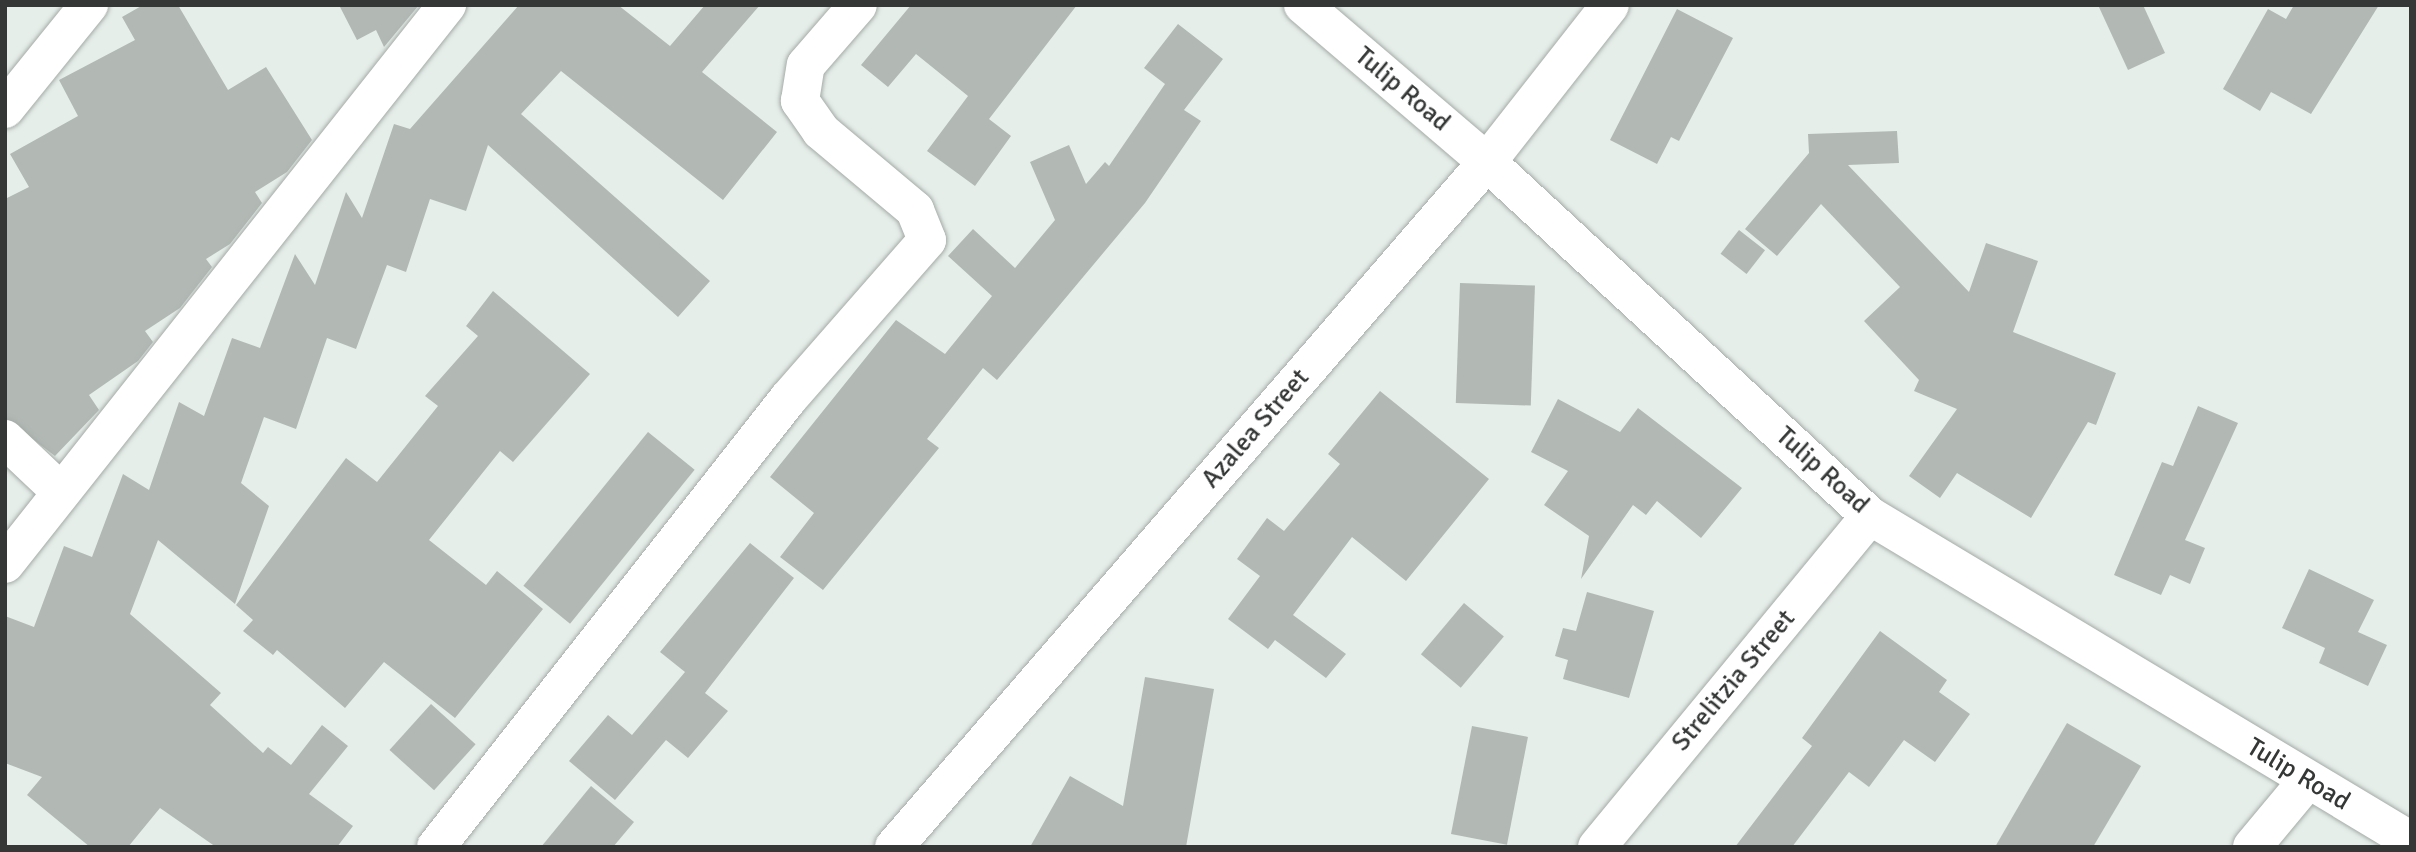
<!DOCTYPE html>
<style>
body{margin:0}
#map{position:relative;width:2416px;height:852px;overflow:hidden;background:#e6eeea;font-family:Signika,sans-serif}
div>[style]{position:absolute}
.building>*{inset:0;background:#b2b9b5;transform-origin:0 0}
.roads{filter:drop-shadow(0 0 2px #a4aba7) drop-shadow(0 0 2px #a4aba7)}
.minor>*{height:38px;margin:-19px;padding:0 19px;transform-origin:19px;border-radius:19px;background:#fff}
span{translate:-50% -50%;white-space:nowrap;text-align:center;line-height:1.15;-webkit-text-stroke:6px #fff;paint-order:stroke}
.street-label{font-size:26px;color:#343735}
.frame{position:absolute;inset:0;border:7px solid #343735;pointer-events:none}
</style>
<div id="map">
<div class="building">
<i style="clip-path:polygon(143px 5px,178px 5px,228px 90px,266px 67px,312px 140px,287px 172px,255px 192px,262px 203px,230px 244px,206px 259px,212px 267px,180px 308px,145px 331px,153px 342px,138px 361px,89px 395px,99px 410px,55px 456px,5px 418px,5px 199px,29px 187px,10px 154px,78px 116px,59px 80px,135px 40px,122px 17px)"></i>
<i style="clip-path:polygon(339px 5px,419px 5px,384px 47px,376px 30px,357px 40px)"></i>
<i style="clip-path:polygon(519px 5px,618px 5px,670px 46px,705px 5px,760px 5px,702px 72px,777px 132px,723px 200px,561px 71px,521px 114px,710px 281px,678px 317px,488px 145px,466px 211px,430px 199px,406px 272px,387px 265px,356px 349px,327px 338px,296px 429px,264px 417px,241px 483px,269px 506px,235px 604px,158px 540px,130px 614px,221px 693px,210px 705px,263px 753px,268px 747px,291px 765px,322px 725px,348px 746px,309px 794px,353px 826px,337px 847px,216px 847px,160px 808px,128px 847px,90px 847px,27px 795px,42px 777px,5px 763px,5px 616px,34px 627px,64px 546px,92px 557px,123px 474px,149px 490px,179px 402px,204px 416px,232px 338px,260px 348px,295px 254px,315px 285px,346px 192px,362px 218px,394px 124px,410px 129px)"></i>
<i style="clip-path:polygon(911px 5px,1077px 5px,989px 119px,1011px 136px,975px 186px,927px 151px,968px 96px,916px 54px,888px 87px,861px 65px)"></i>
<i style="clip-path:polygon(2098px 5px,2143px 5px,2165px 53px,2128px 70px)"></i>
<i style="clip-path:polygon(2294px 5px,2379px 5px,2311px 114px,2271px 92px,2260px 111px,2223px 89px,2268px 9px,2286px 19px)"></i>
<i style="clip-path:polygon(1677px 9px,1733px 38px,1679px 141px,1671px 137px,1657px 164px,1610px 140px)"></i>
<i style="clip-path:polygon(1178px 24px,1223px 59px,1184px 110px,1201px 121px,1145px 203px,997px 380px,983px 368px,927px 439px,939px 448px,823px 590px,780px 557px,814px 513px,770px 477px,896px 320px,945px 354px,992px 296px,948px 256px,973px 229px,1015px 268px,1055px 220px,1030px 162px,1069px 145px,1086px 184px,1105px 162px,1109px 166px,1165px 84px,1144px 68px)"></i>
<i style="clip-path:polygon(1897px 131px,1899px 163px,1848px 165px,1969px 292px,1986px 243px,2038px 261px,2013px 332px,2116px 373px,2096px 425px,2088px 422px,2031px 518px,1957px 473px,1940px 498px,1909px 476px,1957px 409px,1914px 391px,1919px 380px,1864px 321px,1900px 287px,1821px 204px,1777px 256px,1745px 229px,1809px 153px,1808px 134px)"></i>
<i style="left:1739px;top:230px;width:33px;height:30px;rotate:38deg"></i>
<i style="left:1460px;top:283px;width:75px;height:120px;rotate:2deg"></i>
<i style="clip-path:polygon(493px 291px,590px 374px,513px 462px,500px 451px,429px 540px,486px 585px,497px 571px,543px 609px,455px 718px,384px 662px,345px 708px,277px 650px,273px 655px,243px 631px,253px 620px,236px 605px,346px 458px,377px 482px,438px 406px,425px 396px,478px 336px,466px 326px)"></i>
<i style="clip-path:polygon(1380px 391px,1489px 479px,1406px 581px,1352px 537px,1293px 615px,1346px 654px,1326px 678px,1275px 640px,1268px 649px,1228px 619px,1260px 576px,1237px 559px,1267px 518px,1284px 531px,1340px 464px,1328px 454px)"></i>
<i style="clip-path:polygon(1558px 399px,1620px 432px,1638px 408px,1742px 488px,1701px 538px,1657px 501px,1646px 515px,1633px 505px,1581px 579px,1589px 536px,1544px 505px,1568px 471px,1531px 452px)"></i>
<i style="clip-path:polygon(2198px 406px,2238px 423px,2185px 540px,2205px 548px,2190px 584px,2170px 575px,2161px 595px,2114px 575px,2162px 462px,2173px 466px)"></i>
<i style="left:648px;top:432px;width:60px;height:198px;rotate:39deg"></i>
<i style="clip-path:polygon(750px 543px,794px 578px,705px 693px,728px 711px,688px 758px,666px 740px,615px 800px,569px 761px,608px 715px,632px 735px,685px 672px,660px 652px)"></i>
<i style="clip-path:polygon(2309px 569px,2374px 600px,2358px 632px,2387px 645px,2368px 686px,2319px 663px,2325px 648px,2282px 628px)"></i>
<i style="clip-path:polygon(1587px 592px,1654px 611px,1629px 698px,1563px 679px,1568px 660px,1555px 656px,1563px 628px,1576px 631px)"></i>
<i style="left:1464px;top:603px;width:52px;height:67px;rotate:40deg"></i>
<i style="clip-path:polygon(1880px 631px,1947px 680px,1939px 692px,1970px 714px,1935px 762px,1904px 740px,1869px 787px,1849px 772px,1792px 847px,1735px 847px,1812px 746px,1802px 738px)"></i>
<i style="clip-path:polygon(1145px 677px,1214px 689px,1186px 847px,1030px 847px,1070px 776px,1123px 806px)"></i>
<i style="left:431px;top:704px;width:60px;height:62px;rotate:42deg"></i>
<i style="clip-path:polygon(2067px 723px,2141px 766px,2093px 847px,1995px 847px)"></i>
<i style="left:1472px;top:726px;width:57px;height:110px;rotate:11deg"></i>
<i style="clip-path:polygon(591px 786px,634px 822px,613px 847px,541px 847px)"></i>
</div>
<div class="roads">
<div class="minor">
<i style="left:1303px;top:5px;width:242px;rotate:40.5deg"></i>
<i style="left:1487px;top:162px;width:522px;rotate:42.75deg"></i>
<i style="left:1870px;top:516px;width:631px;rotate:30.99deg"></i>
<i style="left:5px;top:109px;width:134px;rotate:-51.1deg"></i>
<i style="left:5px;top:439px;width:76px;rotate:43.4deg"></i>
<i style="left:5px;top:564px;width:713px;rotate:-51.67deg"></i>
<i style="left:436px;top:847px;width:570px;rotate:-51.84deg"></i>
<i style="left:788px;top:399px;width:211px;rotate:-48.8deg"></i>
<i style="left:927px;top:240px;width:32px;rotate:-112deg"></i>
<i style="left:915px;top:210px;width:123px;rotate:-140deg"></i>
<i style="left:821px;top:131px;width:37px;rotate:-125deg"></i>
<i style="left:800px;top:101px;width:36px;rotate:-81deg"></i>
<i style="left:806px;top:65px;width:79px;rotate:-49.1deg"></i>
<i style="left:894px;top:847px;width:906px;rotate:-49.12deg"></i>
<i style="left:1487px;top:162px;width:199px;rotate:-51.9deg"></i>
<i style="left:1597px;top:847px;width:429px;rotate:-50.5deg"></i>
<i style="left:2252px;top:847px;width:86px;rotate:-50.2deg"></i>
</div>
</div>
<div class="street-label">
<span style="left:1402px;top:90px;rotate:40deg">Tulip Road</span>
<span style="left:1256px;top:429px;rotate:-49deg">Azalea Street</span>
<span style="left:1822px;top:471px;rotate:42deg">Tulip Road</span>
<span style="left:1734px;top:681px;rotate:-50deg">Strelitzia Street</span>
<span style="left:2298px;top:775px;rotate:31deg">Tulip Road</span>
</div>
<div class="frame"></div>
</div>
